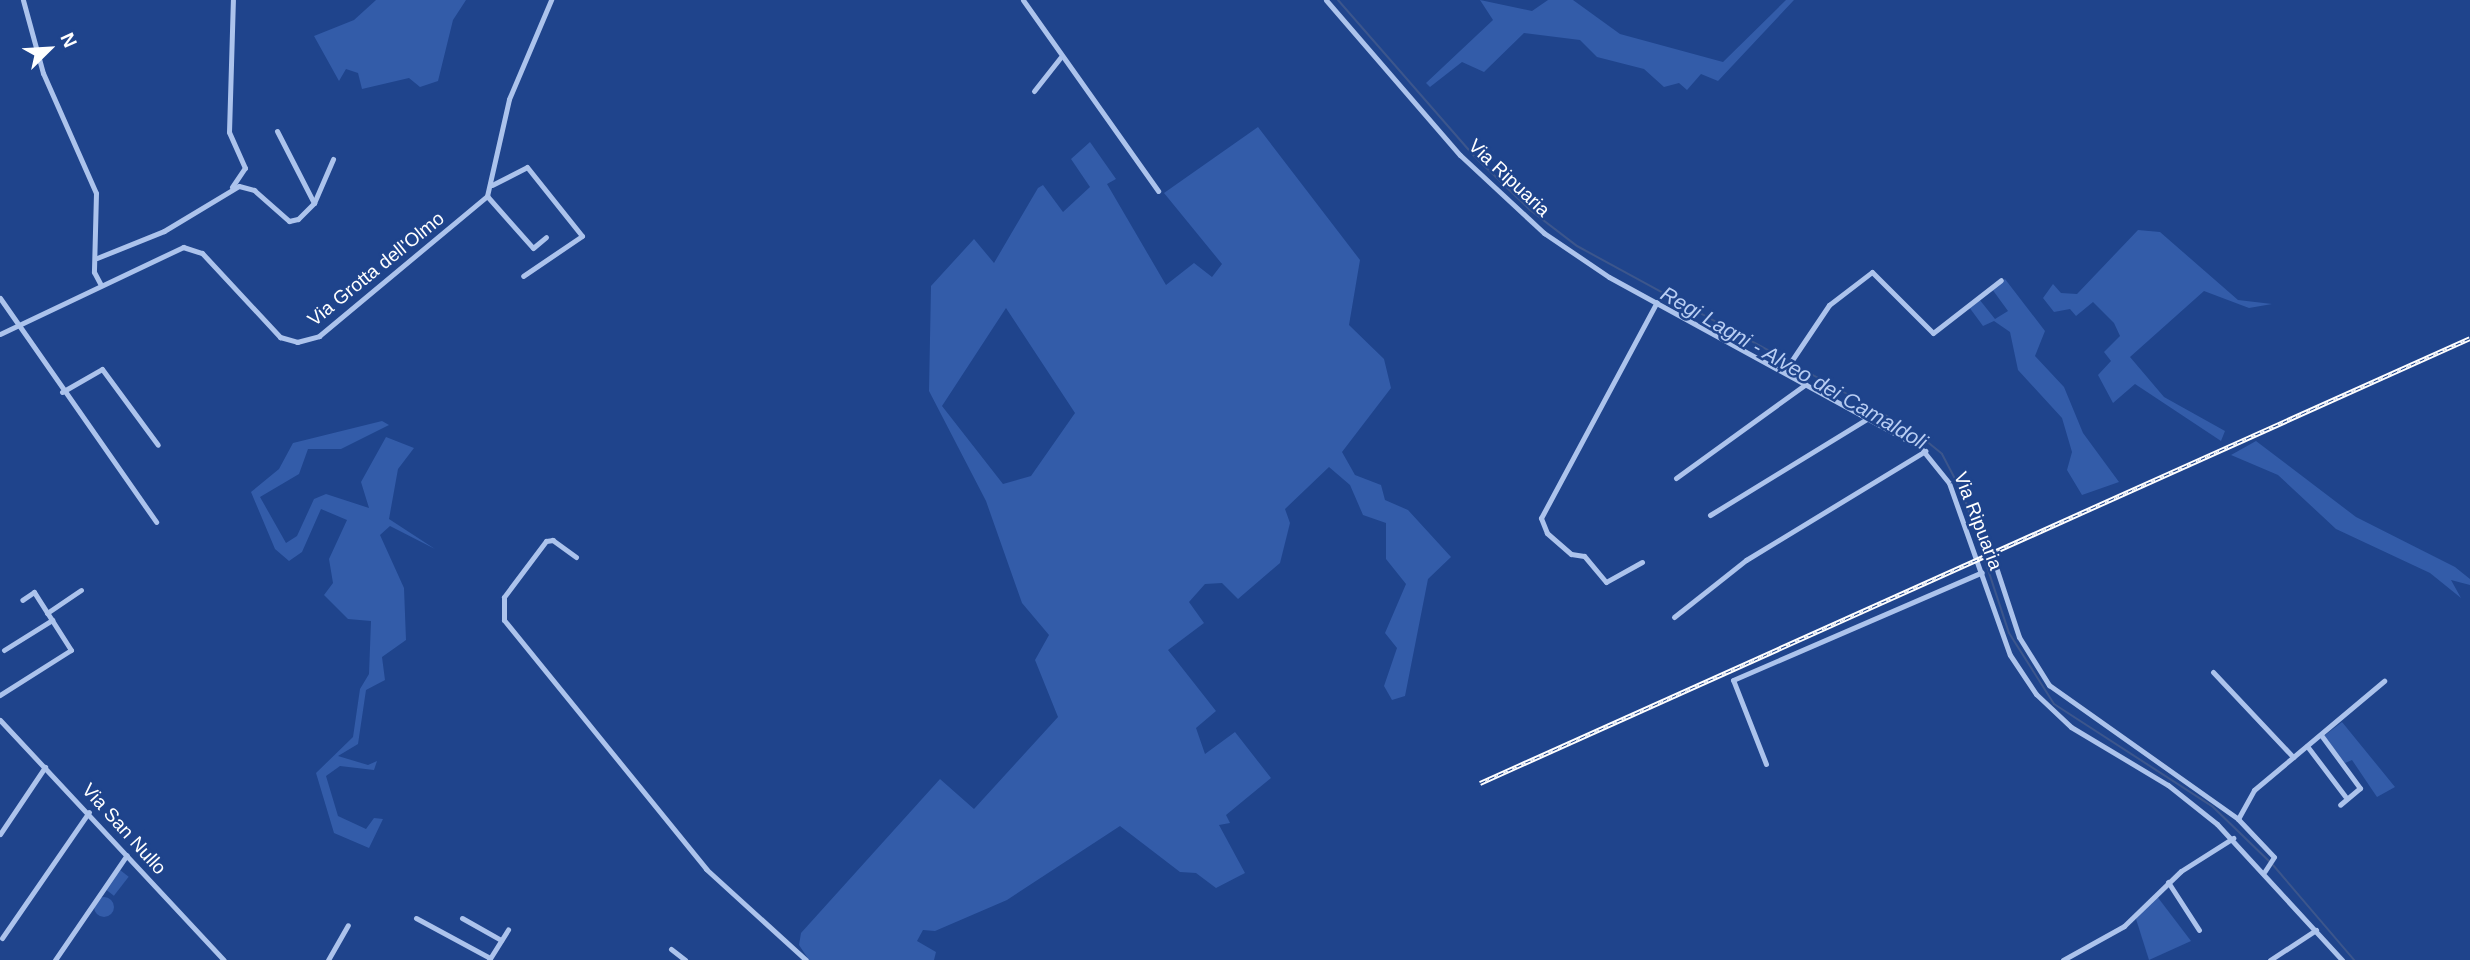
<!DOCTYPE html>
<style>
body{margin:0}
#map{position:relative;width:2470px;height:960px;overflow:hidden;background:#1f448c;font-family:Helvetica,sans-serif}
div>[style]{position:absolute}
.green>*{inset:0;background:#335ca9;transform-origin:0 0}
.round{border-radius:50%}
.stream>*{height:2px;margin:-1px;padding:0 1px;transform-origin:1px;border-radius:1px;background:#3c568c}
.minor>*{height:5px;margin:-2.5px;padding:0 2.5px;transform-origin:2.5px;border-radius:2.5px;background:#acc3ec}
.rail>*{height:4.5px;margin-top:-2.25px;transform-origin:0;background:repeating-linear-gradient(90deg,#1f448c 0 5px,#fff 0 10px);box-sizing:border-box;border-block:2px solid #fff}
span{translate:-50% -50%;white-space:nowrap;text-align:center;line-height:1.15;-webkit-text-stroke:5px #1f448c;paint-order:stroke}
.street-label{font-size:19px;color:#fff}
.water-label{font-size:21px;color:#b8cdf3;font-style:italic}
.north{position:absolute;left:14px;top:14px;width:70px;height:70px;-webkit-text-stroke:5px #1f448c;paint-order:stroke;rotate:66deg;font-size:19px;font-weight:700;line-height:28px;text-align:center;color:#fff}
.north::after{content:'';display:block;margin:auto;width:24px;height:32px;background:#fff;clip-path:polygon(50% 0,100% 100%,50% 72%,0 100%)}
</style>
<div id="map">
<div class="green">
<i style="clip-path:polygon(376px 0,466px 0,453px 20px,438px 81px,420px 87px,409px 78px,362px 89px,358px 73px,346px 69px,339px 81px,314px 36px,354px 20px)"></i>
<i style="clip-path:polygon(1480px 0,1532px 11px,1548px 0,1573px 0,1620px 34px,1723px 62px,1786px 0,1794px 0,1718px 81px,1701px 74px,1687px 90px,1679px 83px,1664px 87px,1644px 69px,1597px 57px,1580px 40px,1524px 33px,1484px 72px,1462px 62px,1430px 87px,1426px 83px,1493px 20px)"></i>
<i style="clip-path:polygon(evenodd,1258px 127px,1360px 260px,1349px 325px,1384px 359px,1391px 388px,1342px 452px,1355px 475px,1381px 485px,1385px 500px,1408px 510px,1451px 557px,1428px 579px,1405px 696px,1392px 700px,1384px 686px,1397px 648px,1385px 633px,1406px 584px,1386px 559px,1386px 523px,1363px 515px,1350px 485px,1329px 467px,1285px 509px,1290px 523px,1280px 563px,1238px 599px,1222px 583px,1205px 584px,1189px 602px,1204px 623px,1168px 650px,1216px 711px,1196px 728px,1205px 754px,1235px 732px,1271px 778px,1226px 815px,1230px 823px,1219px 825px,1245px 873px,1216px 888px,1196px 873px,1180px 872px,1120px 826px,1007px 900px,935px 931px,923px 930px,917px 941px,936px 952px,934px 960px,809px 960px,799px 945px,801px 933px,940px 779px,974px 809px,1058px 717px,1035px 660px,1049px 635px,1022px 603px,986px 501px,929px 391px,931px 286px,974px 239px,994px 263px,1038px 188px,1043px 185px,1063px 212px,1090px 187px,1071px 159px,1090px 142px,1116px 179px,1107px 184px,1166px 285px,1194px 263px,1212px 277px,1222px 264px,1164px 193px,1258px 127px,1006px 308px,1075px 413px,1031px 476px,1003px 484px,942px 406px,1006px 308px)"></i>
<i style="clip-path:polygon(2138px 230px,2160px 232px,2238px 300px,2272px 304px,2249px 308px,2204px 291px,2130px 357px,2164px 397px,2225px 431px,2221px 441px,2135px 384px,2113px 403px,2098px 375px,2111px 361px,2104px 352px,2120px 336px,2114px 323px,2093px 302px,2076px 316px,2070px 309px,2054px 312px,2043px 298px,2053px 284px,2061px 293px,2077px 294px)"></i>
<i style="clip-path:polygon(2005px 279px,2045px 331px,2035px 356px,2064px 387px,2083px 433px,2119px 482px,2082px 495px,2067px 470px,2072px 452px,2062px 418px,2018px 370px,2010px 332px,1994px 321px,1983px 326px,1969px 307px,1979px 299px,1995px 319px,2008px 311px,1992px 289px)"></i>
<i style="clip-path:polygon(382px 421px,389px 425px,341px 449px,308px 449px,299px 474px,260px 497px,286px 543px,297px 536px,314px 499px,326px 494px,369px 508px,361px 482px,386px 437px,414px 448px,398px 469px,389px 519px,435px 549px,390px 526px,380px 535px,404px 588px,406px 640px,382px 657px,385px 680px,366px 690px,358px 744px,338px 756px,368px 765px,377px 761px,374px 770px,340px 766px,326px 776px,338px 816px,366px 829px,374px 818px,383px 819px,369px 848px,334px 833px,316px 773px,353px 737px,360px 689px,369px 674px,371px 621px,348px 619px,324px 595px,333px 583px,329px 559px,347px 520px,321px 509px,302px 552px,289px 561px,275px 549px,251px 492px,279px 469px,293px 443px)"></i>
<i style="clip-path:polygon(2256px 441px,2356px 517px,2455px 567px,2470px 579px,2470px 585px,2451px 580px,2461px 598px,2430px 573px,2336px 529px,2278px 475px,2231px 455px)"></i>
<i style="clip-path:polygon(2342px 722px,2395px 787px,2377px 797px,2352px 760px,2345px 763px,2324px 736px)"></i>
<i style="left:120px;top:870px;width:11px;height:24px;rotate:38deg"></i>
<i style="clip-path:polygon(2156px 895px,2191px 941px,2149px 960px,2136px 919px)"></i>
<i class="round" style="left:94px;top:897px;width:20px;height:20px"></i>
</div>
<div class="stream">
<i style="left:1338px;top:0;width:208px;rotate:48.9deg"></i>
<i style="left:1475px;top:157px;width:76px;rotate:43.9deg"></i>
<i style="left:1530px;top:210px;width:59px;rotate:37.5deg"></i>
<i style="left:1577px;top:246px;width:240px;rotate:28.6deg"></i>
<i style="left:1793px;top:364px;width:138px;rotate:29deg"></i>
<i style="left:1914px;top:431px;width:36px;rotate:39deg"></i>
<i style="left:1942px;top:454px;width:45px;rotate:62.3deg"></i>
<i style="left:1963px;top:494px;width:146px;rotate:71.7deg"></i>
<i style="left:2009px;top:633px;width:84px;rotate:57.6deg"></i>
<i style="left:2054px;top:704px;width:189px;rotate:32.9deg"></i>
<i style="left:2213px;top:807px;width:78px;rotate:44deg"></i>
<i style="left:2273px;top:865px;width:125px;rotate:49.5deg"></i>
</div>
<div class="minor">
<i style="left:23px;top:0;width:76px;rotate:74.7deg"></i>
<i style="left:43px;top:73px;width:131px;rotate:66.2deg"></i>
<i style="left:96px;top:193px;width:79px;rotate:91.5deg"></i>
<i style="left:94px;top:272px;width:15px;rotate:62deg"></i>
<i style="left:1023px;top:0;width:234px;rotate:54.7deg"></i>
<i style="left:1326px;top:0;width:205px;rotate:49.2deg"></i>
<i style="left:1460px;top:155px;width:115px;rotate:42.9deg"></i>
<i style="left:1544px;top:233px;width:78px;rotate:34.1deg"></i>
<i style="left:1609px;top:277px;width:354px;rotate:28.7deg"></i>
<i style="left:1920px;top:447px;width:46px;rotate:51.1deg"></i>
<i style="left:1949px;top:483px;width:182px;rotate:70.5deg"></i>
<i style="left:2010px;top:655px;width:47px;rotate:56.3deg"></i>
<i style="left:2036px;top:694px;width:48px;rotate:43.3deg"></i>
<i style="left:2071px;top:727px;width:113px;rotate:30.9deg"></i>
<i style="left:2168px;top:785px;width:63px;rotate:38.5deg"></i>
<i style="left:2217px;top:824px;width:185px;rotate:47.4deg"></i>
<i style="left:1034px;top:91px;width:42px;rotate:-51.8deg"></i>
<i style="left:277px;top:131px;width:81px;rotate:62.8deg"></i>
<i style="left:492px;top:185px;width:39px;rotate:-27deg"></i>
<i style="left:527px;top:167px;width:88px;rotate:51.4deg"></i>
<i style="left:582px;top:236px;width:71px;rotate:145.9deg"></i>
<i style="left:232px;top:187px;width:23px;rotate:-56deg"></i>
<i style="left:245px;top:168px;width:39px;rotate:-114deg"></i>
<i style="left:229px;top:132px;width:132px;rotate:-88.3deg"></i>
<i style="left:487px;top:196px;width:69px;rotate:48.5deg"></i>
<i style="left:533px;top:248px;width:17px;rotate:-40deg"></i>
<i style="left:97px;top:258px;width:72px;rotate:-21.9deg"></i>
<i style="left:164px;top:231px;width:87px;rotate:-31deg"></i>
<i style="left:239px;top:186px;width:16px;rotate:15deg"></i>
<i style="left:254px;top:190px;width:47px;rotate:41.5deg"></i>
<i style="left:289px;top:221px;width:9px;rotate:-13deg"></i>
<i style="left:298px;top:219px;width:23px;rotate:-45deg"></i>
<i style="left:314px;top:203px;width:48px;rotate:-66.6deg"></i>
<i style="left:0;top:298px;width:273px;rotate:55.1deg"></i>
<i style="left:0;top:334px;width:203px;rotate:-25.4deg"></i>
<i style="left:183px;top:247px;width:20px;rotate:18deg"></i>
<i style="left:202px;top:253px;width:115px;rotate:47.1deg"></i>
<i style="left:280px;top:337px;width:18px;rotate:16deg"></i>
<i style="left:297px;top:342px;width:23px;rotate:-15deg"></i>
<i style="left:319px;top:336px;width:219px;rotate:-39.8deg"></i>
<i style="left:487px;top:196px;width:99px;rotate:-77.2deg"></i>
<i style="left:509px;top:99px;width:108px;rotate:-67deg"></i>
<i style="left:1784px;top:372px;width:81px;rotate:-56.1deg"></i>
<i style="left:1829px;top:305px;width:54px;rotate:-37.5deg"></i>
<i style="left:1872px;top:272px;width:86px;rotate:45deg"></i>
<i style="left:1933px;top:333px;width:86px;rotate:-37.9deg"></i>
<i style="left:62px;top:392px;width:46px;rotate:-29.9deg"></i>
<i style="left:102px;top:369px;width:94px;rotate:53.6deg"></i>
<i style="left:1676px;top:478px;width:160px;rotate:-35.9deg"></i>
<i style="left:1710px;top:515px;width:185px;rotate:-31.5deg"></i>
<i style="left:576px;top:557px;width:29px;rotate:-144deg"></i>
<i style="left:553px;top:540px;width:7px;rotate:172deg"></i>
<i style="left:546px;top:541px;width:70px;rotate:126.9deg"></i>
<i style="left:504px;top:597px;width:23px;rotate:90deg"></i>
<i style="left:504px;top:620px;width:321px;rotate:50.9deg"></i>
<i style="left:706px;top:869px;width:135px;rotate:42.3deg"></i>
<i style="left:1642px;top:562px;width:41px;rotate:150.9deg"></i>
<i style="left:1606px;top:582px;width:34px;rotate:-130deg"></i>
<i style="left:1584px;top:556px;width:13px;rotate:-171deg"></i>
<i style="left:1571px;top:554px;width:32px;rotate:-139deg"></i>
<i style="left:1547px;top:533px;width:16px;rotate:-112deg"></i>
<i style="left:1541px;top:518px;width:245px;rotate:-61.8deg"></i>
<i style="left:1995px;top:564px;width:77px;rotate:71.8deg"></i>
<i style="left:2019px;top:637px;width:57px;rotate:58deg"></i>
<i style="left:2049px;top:685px;width:232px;rotate:35.3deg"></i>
<i style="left:2238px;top:819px;width:52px;rotate:46.5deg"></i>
<i style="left:2274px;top:857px;width:17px;rotate:123deg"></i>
<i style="left:47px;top:613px;width:41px;rotate:-34.1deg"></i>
<i style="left:1674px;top:617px;width:92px;rotate:-38.4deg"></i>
<i style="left:1746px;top:560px;width:210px;rotate:-31.3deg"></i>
<i style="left:4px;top:650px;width:57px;rotate:-32deg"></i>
<i style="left:2213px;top:672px;width:117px;rotate:46.7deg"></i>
<i style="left:0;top:695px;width:84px;rotate:-32.4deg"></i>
<i style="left:71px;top:650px;width:69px;rotate:-122.5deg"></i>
<i style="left:34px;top:592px;width:14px;rotate:146deg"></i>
<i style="left:0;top:720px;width:328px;rotate:47deg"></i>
<i style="left:2321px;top:735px;width:66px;rotate:53.7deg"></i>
<i style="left:2360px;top:788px;width:26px;rotate:140deg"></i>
<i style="left:2307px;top:746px;width:63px;rotate:52.8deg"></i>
<i style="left:1766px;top:764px;width:90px;rotate:-111.4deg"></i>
<i style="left:1733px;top:680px;width:271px;rotate:-23.4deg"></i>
<i style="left:2238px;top:819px;width:33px;rotate:-61deg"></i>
<i style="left:2254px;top:790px;width:170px;rotate:-40deg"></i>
<i style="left:0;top:834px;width:81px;rotate:-56.1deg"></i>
<i style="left:2168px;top:882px;width:57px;rotate:57.1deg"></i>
<i style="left:416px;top:918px;width:84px;rotate:28.4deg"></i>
<i style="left:462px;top:918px;width:45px;rotate:29.4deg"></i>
<i style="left:2px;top:938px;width:153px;rotate:-55.4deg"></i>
<i style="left:671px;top:949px;width:18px;rotate:38deg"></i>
<i style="left:55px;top:960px;width:127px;rotate:-55.6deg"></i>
<i style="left:328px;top:960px;width:40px;rotate:-60.3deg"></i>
<i style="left:489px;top:960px;width:36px;rotate:-58deg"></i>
<i style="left:2063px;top:960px;width:70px;rotate:-29.1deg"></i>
<i style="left:2124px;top:926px;width:79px;rotate:-44deg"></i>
<i style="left:2181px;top:871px;width:62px;rotate:-32.4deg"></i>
<i style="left:2270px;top:960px;width:55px;rotate:-33.1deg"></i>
</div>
<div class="rail">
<i style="left:1480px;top:783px;width:1085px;rotate:-24.2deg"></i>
</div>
<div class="street-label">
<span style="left:1509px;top:178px;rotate:43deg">Via Ripuaria</span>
<span style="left:376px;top:269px;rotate:-39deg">Via Grotta dell'Olmo</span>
<span style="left:1978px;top:521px;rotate:69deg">Via Ripuaria</span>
<span style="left:124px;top:829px;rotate:48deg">Via San Nullo</span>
</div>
<div class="water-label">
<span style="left:1794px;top:368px;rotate:30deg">Regi Lagni - Alveo dei Camaldoli</span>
</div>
<div class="north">N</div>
</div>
